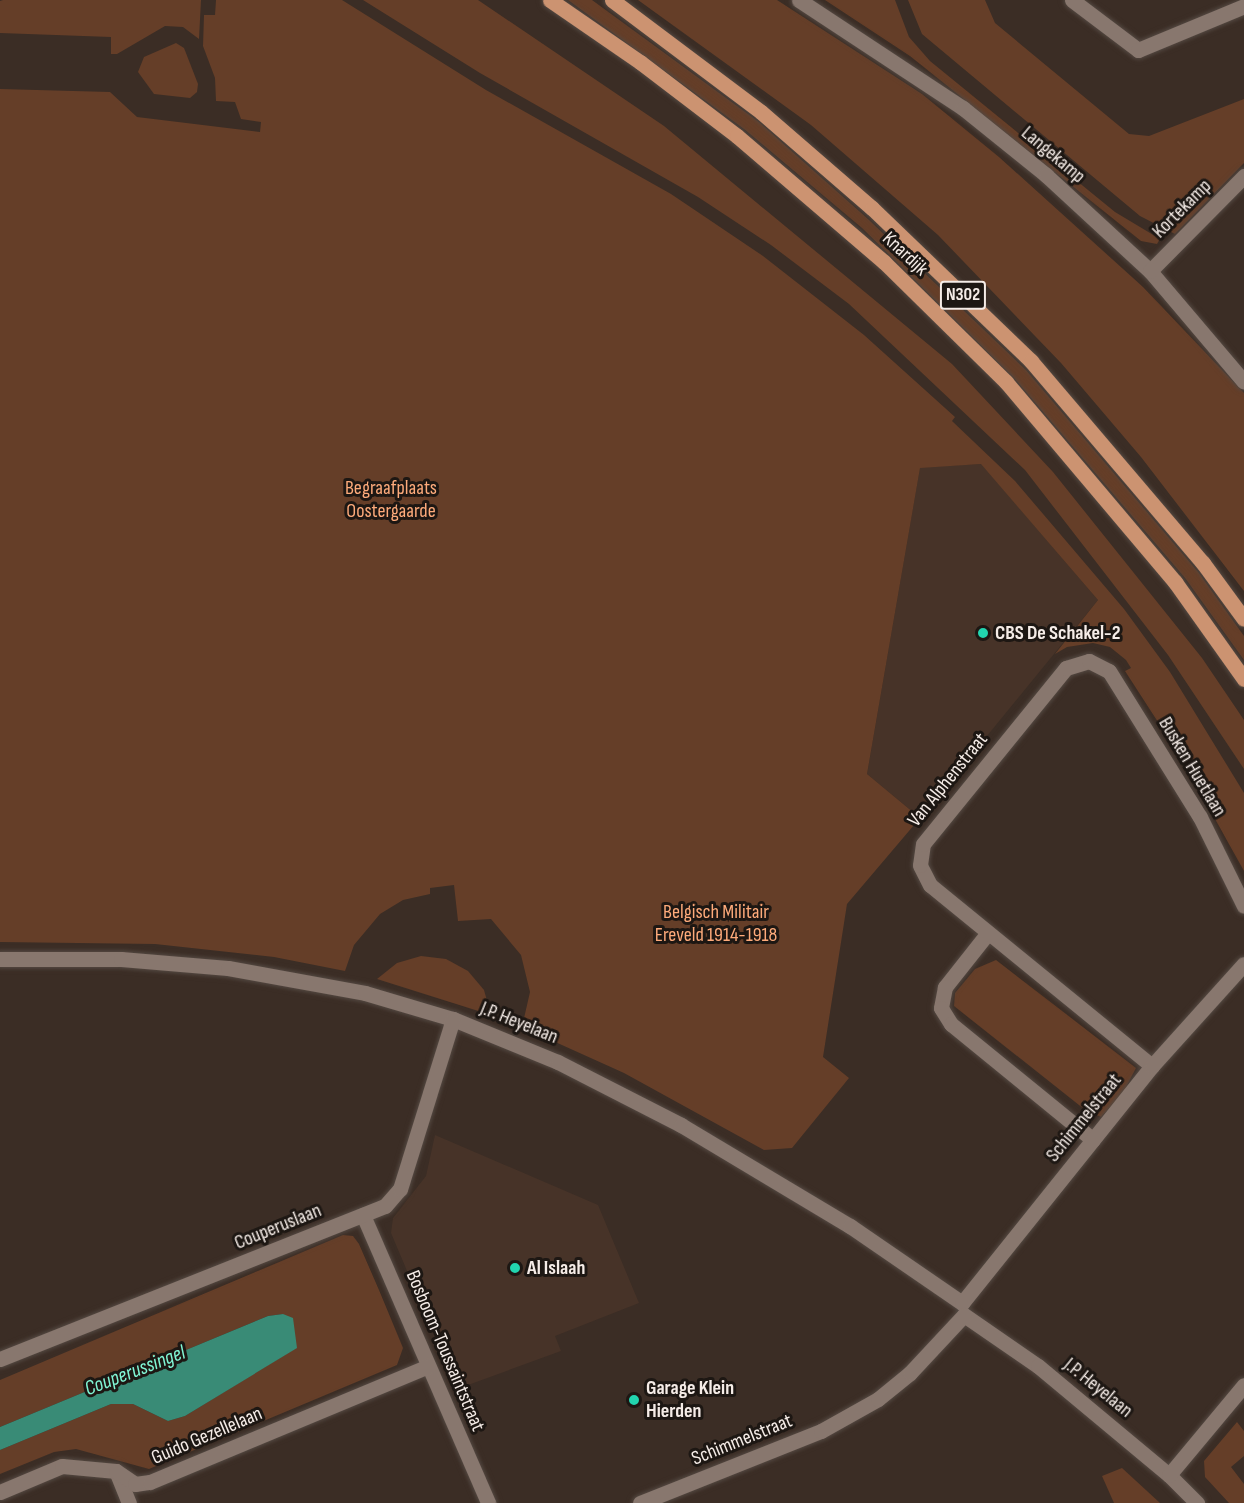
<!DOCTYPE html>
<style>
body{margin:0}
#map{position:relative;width:1244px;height:1503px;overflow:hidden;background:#3b2d25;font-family:"Sofia Sans Condensed",sans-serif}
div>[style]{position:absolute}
.built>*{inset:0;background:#473328}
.green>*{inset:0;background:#653e28}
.water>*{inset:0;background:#398b76}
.roads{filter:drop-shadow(0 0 2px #544942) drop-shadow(0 0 2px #544942)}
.minor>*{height:15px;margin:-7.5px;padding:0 7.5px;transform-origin:7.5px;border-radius:7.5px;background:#88776e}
.major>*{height:15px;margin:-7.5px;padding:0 7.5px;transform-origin:7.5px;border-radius:7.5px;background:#cc9371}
.dots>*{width:16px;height:16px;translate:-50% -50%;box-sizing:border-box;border:3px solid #1d1713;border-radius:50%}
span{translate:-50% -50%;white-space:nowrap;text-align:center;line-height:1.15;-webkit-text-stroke:6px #1d1713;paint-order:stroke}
.shield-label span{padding:2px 4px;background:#1d1713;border:2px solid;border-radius:4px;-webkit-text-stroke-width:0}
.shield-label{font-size:18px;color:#f5ece7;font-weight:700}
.street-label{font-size:20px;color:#f5ece7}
.park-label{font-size:20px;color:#feab7b}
.poi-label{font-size:20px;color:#f5ece7;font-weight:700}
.left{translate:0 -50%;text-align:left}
.water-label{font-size:21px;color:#81f6d5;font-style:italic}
</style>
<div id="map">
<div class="built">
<i style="clip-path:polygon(982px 464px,1098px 600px,920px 818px,867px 774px,920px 467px)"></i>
<i style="clip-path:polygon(435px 1135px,598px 1205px,639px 1303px,555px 1336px,561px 1351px,457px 1389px,391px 1233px,393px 1218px,426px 1176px)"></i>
</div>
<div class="green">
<i style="clip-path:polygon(201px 0,199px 39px,183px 27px,165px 26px,117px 54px,111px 54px,111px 37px,0 33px,0 1px,3px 0)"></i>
<i style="clip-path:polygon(216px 0,342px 0,486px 90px,671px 194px,763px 256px,864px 335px,955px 417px,952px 421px,1015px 481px,1124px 609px,1170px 672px,1244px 793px,1244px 871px,1180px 756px,1125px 671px,1131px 668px,1126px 660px,1110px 647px,1093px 643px,1067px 647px,1055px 654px,1098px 600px,981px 464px,920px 468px,867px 774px,920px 818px,847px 904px,823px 1057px,849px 1078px,792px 1148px,764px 1150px,624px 1073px,522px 1027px,530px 992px,521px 955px,491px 919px,458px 921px,454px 885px,430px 888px,430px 894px,403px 900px,380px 914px,354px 945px,345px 971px,274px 957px,155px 944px,0 942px,0 89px,110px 92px,137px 117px,260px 132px,261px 122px,241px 119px,235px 102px,216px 101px,215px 78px,203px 46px,204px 15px,215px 15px)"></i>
<i style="clip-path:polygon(363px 0,478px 0,664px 126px,952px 364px,1053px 472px,1202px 658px,1244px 720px,1244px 769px,1168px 655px,1025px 470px,849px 304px,771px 245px,698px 197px,480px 73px)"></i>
<i style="clip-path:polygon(568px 0,592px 0,759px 122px,868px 219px,1026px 370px,1199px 573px,1244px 636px,1244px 660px,1185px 578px,1014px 378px,862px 228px,744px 129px)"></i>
<i style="clip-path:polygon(638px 0,777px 0,922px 94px,999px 157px,1143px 287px,1244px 393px,1244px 591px,1141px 457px,1061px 363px,938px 235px,811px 125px)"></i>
<i style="clip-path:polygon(825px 0,895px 0,909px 37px,930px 61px,1115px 212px,1160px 239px,1157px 244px,1141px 241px,910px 56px)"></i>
<i style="clip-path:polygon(908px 0,985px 0,995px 23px,1129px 134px,1149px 136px,1244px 99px,1244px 163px,1175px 234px,1140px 216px,922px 34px)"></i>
<i style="clip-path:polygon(176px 43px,184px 48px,198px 84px,197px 92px,190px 98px,154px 94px,138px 72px,144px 57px)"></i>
<i style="clip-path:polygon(421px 956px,446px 959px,468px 971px,484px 990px,491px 1015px,377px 979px,397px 963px)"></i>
<i style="clip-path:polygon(996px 960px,1136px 1068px,1123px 1093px,1101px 1117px,1084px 1109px,954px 1006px,955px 993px,975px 969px)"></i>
<i style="clip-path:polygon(343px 1235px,353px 1236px,359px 1244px,379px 1290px,403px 1348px,397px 1365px,149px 1469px,76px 1449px,54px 1452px,0 1474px,0 1450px,111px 1404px,133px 1404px,168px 1421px,185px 1416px,296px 1348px,283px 1314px,268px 1316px,0 1427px,0 1380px)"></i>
<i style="clip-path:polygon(1237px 1422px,1244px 1431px,1244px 1456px,1231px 1467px,1244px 1484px,1244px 1503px,1229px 1503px,1205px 1477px,1204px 1461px)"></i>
<i style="clip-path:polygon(1122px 1468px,1160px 1503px,1114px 1503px,1102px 1476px)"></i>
</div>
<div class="water">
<i style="clip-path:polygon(283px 1314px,293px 1318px,297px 1348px,185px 1416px,168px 1421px,133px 1404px,111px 1404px,0 1450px,0 1427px,268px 1316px)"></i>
</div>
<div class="roads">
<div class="minor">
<i style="left:799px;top:0;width:196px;rotate:33.4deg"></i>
<i style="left:963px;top:108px;width:107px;rotate:38.9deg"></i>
<i style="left:1046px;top:175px;width:142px;rotate:42.7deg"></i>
<i style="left:1150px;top:271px;width:145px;rotate:49.7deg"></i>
<i style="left:1072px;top:0;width:83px;rotate:37.1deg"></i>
<i style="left:1138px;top:50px;width:115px;rotate:-22.5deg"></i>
<i style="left:1150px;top:271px;width:134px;rotate:-45.3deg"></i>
<i style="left:987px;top:934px;width:68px;rotate:128.4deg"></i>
<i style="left:945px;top:987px;width:21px;rotate:101deg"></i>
<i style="left:941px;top:1008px;width:19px;rotate:58deg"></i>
<i style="left:951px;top:1024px;width:183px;rotate:39.2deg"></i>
<i style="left:0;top:959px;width:121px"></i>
<i style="left:121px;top:959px;width:107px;rotate:4.8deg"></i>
<i style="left:228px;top:968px;width:139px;rotate:10.3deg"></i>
<i style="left:365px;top:993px;width:92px;rotate:16.5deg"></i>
<i style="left:453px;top:1019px;width:113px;rotate:22.3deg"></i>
<i style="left:558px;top:1062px;width:138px;rotate:27.1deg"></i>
<i style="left:681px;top:1125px;width:197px;rotate:30.9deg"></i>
<i style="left:850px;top:1226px;width:136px;rotate:34.5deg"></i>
<i style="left:1152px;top:1066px;width:286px;rotate:-140.8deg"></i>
<i style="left:930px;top:885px;width:22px;rotate:-117deg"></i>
<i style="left:920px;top:865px;width:21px;rotate:-82deg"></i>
<i style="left:923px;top:844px;width:227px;rotate:-50.9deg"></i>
<i style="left:1066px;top:668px;width:24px;rotate:-17deg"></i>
<i style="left:1089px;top:661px;width:22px;rotate:27deg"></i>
<i style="left:1109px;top:671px;width:172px;rotate:58.1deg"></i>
<i style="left:1200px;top:817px;width:99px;rotate:63.7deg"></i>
<i style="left:363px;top:1215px;width:314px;rotate:66.5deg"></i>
<i style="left:962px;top:1303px;width:304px;rotate:-51.3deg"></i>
<i style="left:1152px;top:1066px;width:137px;rotate:-48deg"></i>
<i style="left:964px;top:1315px;width:90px;rotate:34.6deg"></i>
<i style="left:1038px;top:1366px;width:170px;rotate:39.8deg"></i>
<i style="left:1169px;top:1475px;width:40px;rotate:45deg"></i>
<i style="left:0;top:1359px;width:414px;rotate:-21.7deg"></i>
<i style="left:385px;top:1206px;width:23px;rotate:-49deg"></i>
<i style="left:400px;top:1189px;width:178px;rotate:-72.7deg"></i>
<i style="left:116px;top:1471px;width:35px;rotate:68deg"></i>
<i style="left:1169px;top:1475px;width:117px;rotate:-50.2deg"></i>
<i style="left:0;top:1492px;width:67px;rotate:-22.8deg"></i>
<i style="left:62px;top:1466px;width:54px;rotate:5.3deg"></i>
<i style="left:116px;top:1471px;width:23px;rotate:34deg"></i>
<i style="left:135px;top:1484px;width:15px;rotate:-8deg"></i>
<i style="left:150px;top:1482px;width:301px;rotate:-22.6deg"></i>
<i style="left:640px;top:1503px;width:195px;rotate:-21.7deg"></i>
<i style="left:821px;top:1431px;width:65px;rotate:-29.3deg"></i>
<i style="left:878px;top:1399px;width:41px;rotate:-39.1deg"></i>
<i style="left:910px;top:1373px;width:79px;rotate:-47deg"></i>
</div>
<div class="major">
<i style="left:550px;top:0;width:109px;rotate:34.6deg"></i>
<i style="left:640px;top:62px;width:122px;rotate:37.3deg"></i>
<i style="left:737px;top:136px;width:194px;rotate:40.6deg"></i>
<i style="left:884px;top:262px;width:171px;rotate:44.5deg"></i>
<i style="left:1006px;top:382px;width:262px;rotate:49.8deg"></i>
<i style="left:1175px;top:582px;width:119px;rotate:54.6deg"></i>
<i style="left:612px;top:0;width:186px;rotate:36.9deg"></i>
<i style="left:761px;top:112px;width:147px;rotate:40.9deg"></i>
<i style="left:872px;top:208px;width:221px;rotate:43.9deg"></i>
<i style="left:1031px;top:361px;width:265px;rotate:49.6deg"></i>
<i style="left:1203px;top:563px;width:69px;rotate:53.8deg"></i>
</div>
</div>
<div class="dots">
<i style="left:983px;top:633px;background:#22d5af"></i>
<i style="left:515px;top:1268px;background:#22d5af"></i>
<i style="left:634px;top:1400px;background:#22d5af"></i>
</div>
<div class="shield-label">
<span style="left:963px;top:295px">N302</span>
</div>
<div class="street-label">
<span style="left:1053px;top:155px;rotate:40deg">Langekamp</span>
<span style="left:1182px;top:209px;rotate:-45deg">Kortekamp</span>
<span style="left:905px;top:254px;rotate:43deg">Knardijk</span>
<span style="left:1192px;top:767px;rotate:59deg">Busken Huetlaan</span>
<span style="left:948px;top:780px;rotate:-51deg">Van Alphenstraat</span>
<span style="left:519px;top:1023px;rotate:22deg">J.P. Heyelaan</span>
<span style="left:1084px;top:1118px;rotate:-51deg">Schimmelstraat</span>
<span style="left:278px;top:1227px;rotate:-22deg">Couperuslaan</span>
<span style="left:445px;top:1351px;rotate:67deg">Bosboom-Toussaintstraat</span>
<span style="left:1098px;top:1388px;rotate:39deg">J.P. Heyelaan</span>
<span style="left:207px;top:1436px;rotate:-23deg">Guido Gezellelaan</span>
<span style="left:742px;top:1440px;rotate:-22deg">Schimmelstraat</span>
</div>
<div class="park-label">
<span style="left:391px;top:500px">Begraafplaats<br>Oostergaarde</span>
<span style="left:716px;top:924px">Belgisch Militair<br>Ereveld 1914-1918</span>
</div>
<div class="poi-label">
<span class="left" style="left:995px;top:633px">CBS De Schakel-2</span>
<span class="left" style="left:527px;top:1268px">Al Islaah</span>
<span class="left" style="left:646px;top:1400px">Garage Klein<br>Hierden</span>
</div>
<div class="water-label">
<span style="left:135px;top:1371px;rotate:-21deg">Couperussingel</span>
</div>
</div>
